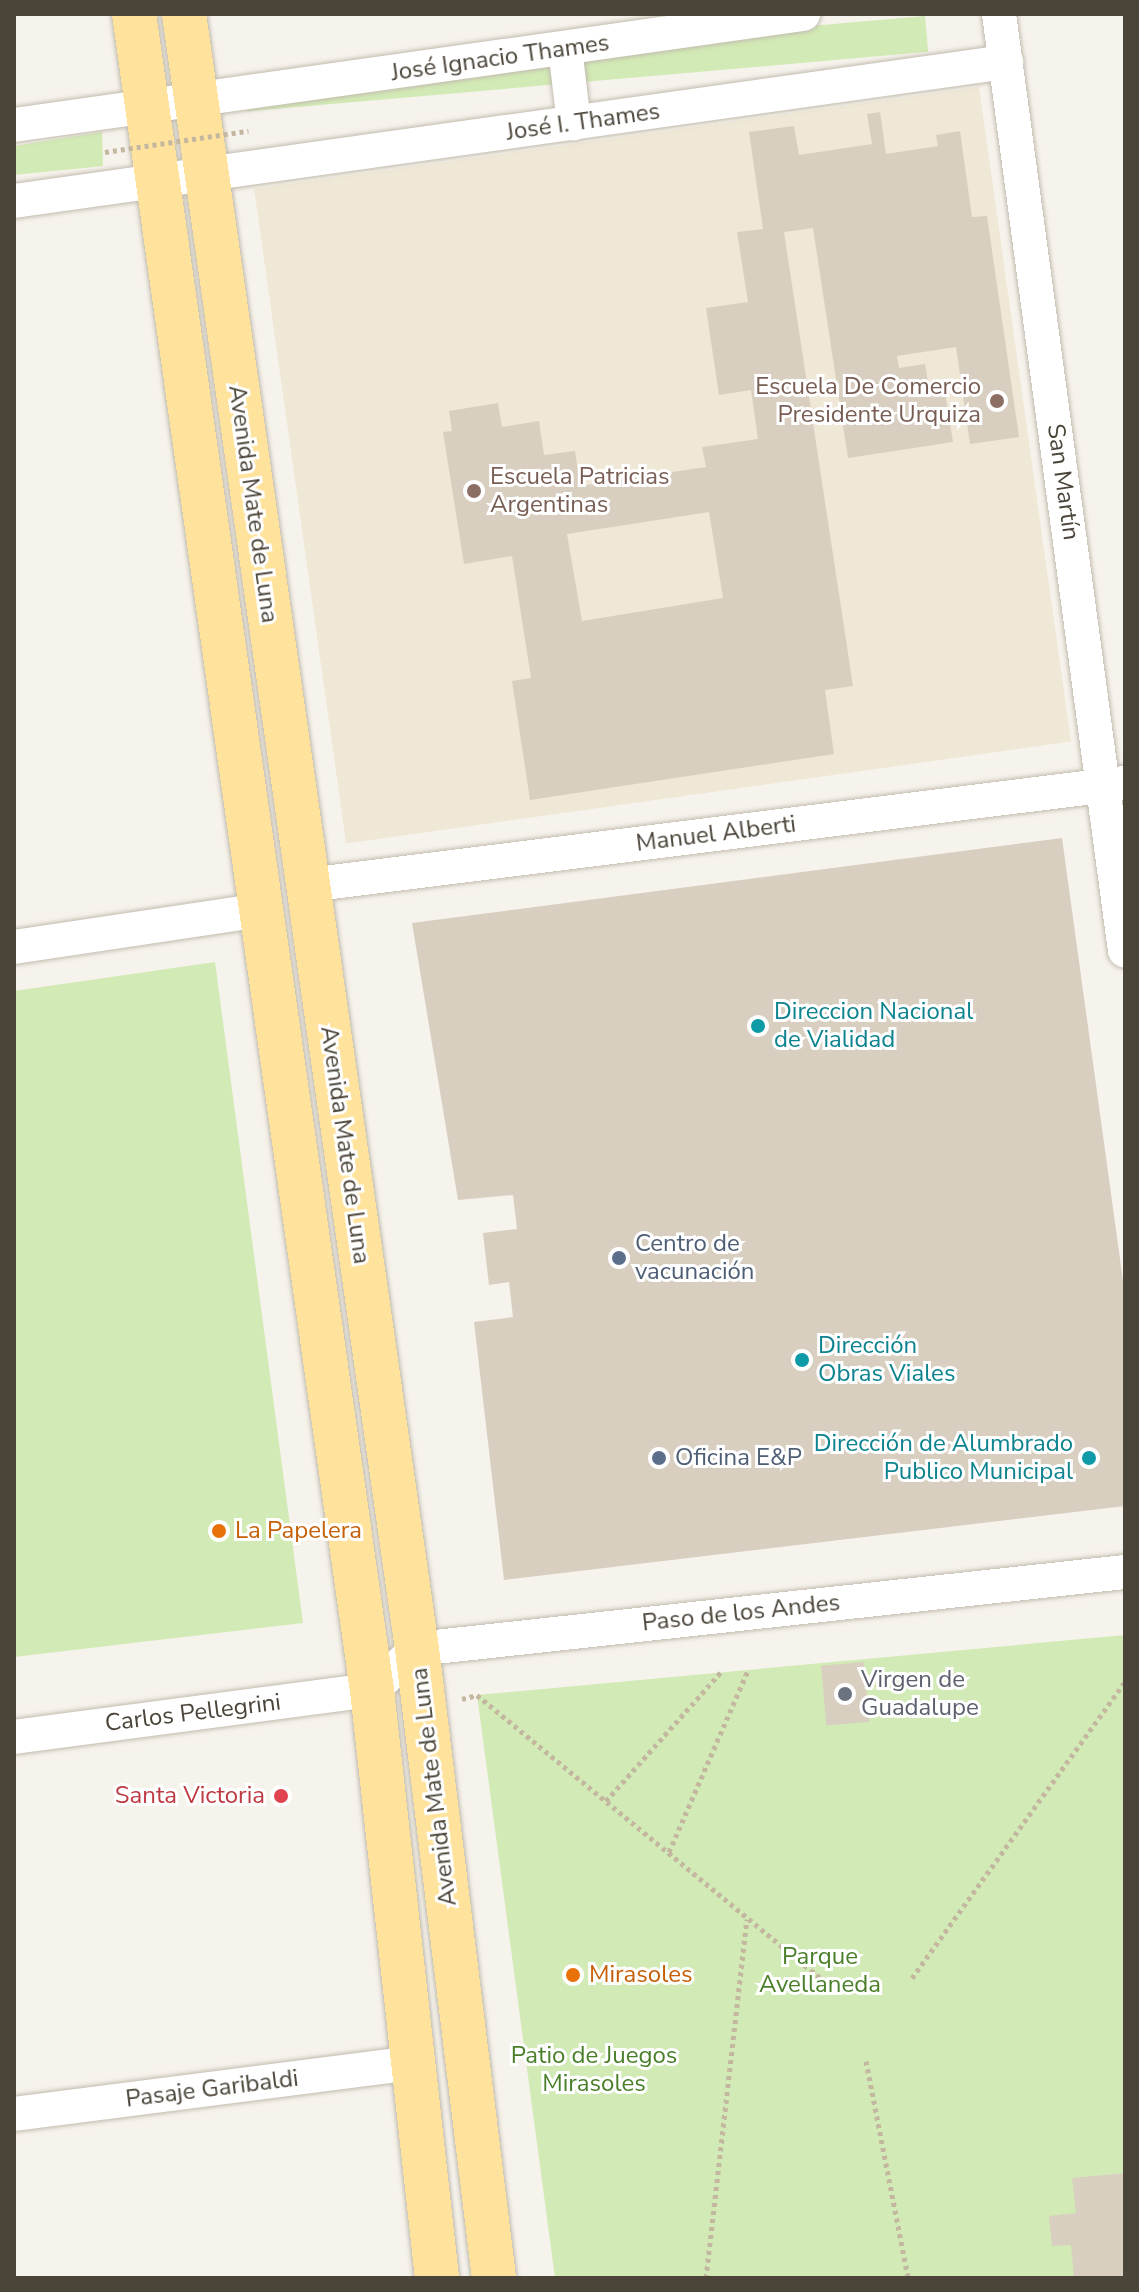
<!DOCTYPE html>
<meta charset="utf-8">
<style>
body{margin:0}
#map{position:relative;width:1139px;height:2292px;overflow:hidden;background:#f6f3ec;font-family:"Nunito Sans",sans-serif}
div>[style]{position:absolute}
.education>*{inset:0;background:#efe8d6;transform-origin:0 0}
.green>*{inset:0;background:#d2eab5;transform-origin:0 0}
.building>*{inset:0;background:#d8cfc1;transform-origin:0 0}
.path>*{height:5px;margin-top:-2.5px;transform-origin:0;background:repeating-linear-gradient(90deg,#c4b79f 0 4px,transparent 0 8px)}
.roads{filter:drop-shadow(0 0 2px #c2bbae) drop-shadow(0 0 2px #c2bbae)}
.minor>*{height:34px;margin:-17px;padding:0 17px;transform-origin:17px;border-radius:17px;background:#fff}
.major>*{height:44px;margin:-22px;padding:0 22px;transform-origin:22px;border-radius:22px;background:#ffe39c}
.path-bridge>*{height:5px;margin-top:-2.5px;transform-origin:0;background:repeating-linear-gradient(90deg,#c4b79f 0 4px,transparent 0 8px)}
.dots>*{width:22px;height:22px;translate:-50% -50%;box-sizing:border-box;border:4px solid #fff;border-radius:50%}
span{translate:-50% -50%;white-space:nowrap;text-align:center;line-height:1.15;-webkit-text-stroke:6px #fff;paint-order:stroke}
.street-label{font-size:24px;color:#4b4439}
.education-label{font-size:24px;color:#785e54}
.right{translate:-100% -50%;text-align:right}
.left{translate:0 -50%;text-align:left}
.culture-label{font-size:24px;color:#0d838f}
.service-label{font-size:24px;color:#4e5e75}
.food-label{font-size:24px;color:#c56008}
.worship-label{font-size:24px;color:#5b616d}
.health-label{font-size:24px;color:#be3a42}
.park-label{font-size:24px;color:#4a7f2a}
.frame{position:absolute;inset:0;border:16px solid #4b4439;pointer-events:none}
</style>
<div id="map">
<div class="education">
<i style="left:979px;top:87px;width:661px;height:732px;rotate:82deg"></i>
</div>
<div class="green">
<i style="left:925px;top:16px;width:36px;height:684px;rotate:85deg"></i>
<i style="clip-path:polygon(102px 132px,103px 166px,14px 175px,14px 146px)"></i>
<i style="clip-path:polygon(215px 962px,303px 1623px,14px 1657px,14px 991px)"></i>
<i style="clip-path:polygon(1125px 1635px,1125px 2278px,555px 2278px,477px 1695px)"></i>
</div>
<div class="building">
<i style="clip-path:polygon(evenodd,880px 112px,886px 154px,938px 146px,936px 135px,960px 131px,972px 217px,987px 216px,1019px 437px,970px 444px,956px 347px,897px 356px,899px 368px,925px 364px,930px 394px,945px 392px,953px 442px,848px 458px,813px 228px,784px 232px,853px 686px,825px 690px,834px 754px,530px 800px,512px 681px,531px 678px,512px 556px,464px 564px,443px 432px,452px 431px,449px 411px,498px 403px,502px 427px,539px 421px,544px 455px,575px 451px,580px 486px,706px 467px,702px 447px,758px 439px,751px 390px,719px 395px,706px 308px,748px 302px,737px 232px,763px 229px,749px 132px,794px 126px,799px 155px,872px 144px,867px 114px,880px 112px,709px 512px,723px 598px,582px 621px,567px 534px,709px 512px)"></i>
<i style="clip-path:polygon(1062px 838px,1125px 1295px,1125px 1506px,504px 1580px,474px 1322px,513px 1317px,509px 1282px,489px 1285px,483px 1233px,517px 1229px,513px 1195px,458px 1200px,412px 923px)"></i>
<i style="left:864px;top:1662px;width:60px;height:43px;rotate:85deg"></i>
<i style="clip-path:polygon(1125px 2173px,1125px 2278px,1074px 2278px,1071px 2245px,1052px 2246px,1049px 2216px,1076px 2213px,1072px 2178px)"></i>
</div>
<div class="path">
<i style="left:462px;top:1699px;width:16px;rotate:-15deg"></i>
<i style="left:477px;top:1695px;width:456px;rotate:39.5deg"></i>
<i style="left:606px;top:1801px;width:173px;rotate:-48.3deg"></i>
<i style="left:669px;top:1852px;width:198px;rotate:-66.5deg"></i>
<i style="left:912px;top:1978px;width:365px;rotate:-54.3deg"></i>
<i style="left:866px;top:2061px;width:221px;rotate:79deg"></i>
<i style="left:706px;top:2278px;width:361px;rotate:-83.5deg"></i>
</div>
<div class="roads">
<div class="minor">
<i style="left:999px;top:14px;width:945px;rotate:82.34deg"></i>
<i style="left:565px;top:48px;width:76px;rotate:83.2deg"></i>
<i style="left:14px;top:125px;width:797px;rotate:-8.01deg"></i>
<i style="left:14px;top:201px;width:1002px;rotate:-7.98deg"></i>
<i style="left:308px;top:885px;width:823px;rotate:-7.12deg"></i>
<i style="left:14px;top:947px;width:252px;rotate:-8.5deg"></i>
<i style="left:14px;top:1737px;width:361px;rotate:-7.5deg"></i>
<i style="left:372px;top:1690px;width:61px;rotate:-42.3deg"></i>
<i style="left:417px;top:1649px;width:712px;rotate:-6.21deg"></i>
<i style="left:14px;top:2114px;width:400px;rotate:-7.3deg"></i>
</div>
<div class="major">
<i style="left:134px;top:14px;width:1693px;rotate:81.92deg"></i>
<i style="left:372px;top:1690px;width:592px;rotate:83.69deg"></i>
<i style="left:184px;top:14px;width:1652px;rotate:81.89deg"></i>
<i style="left:417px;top:1649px;width:634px;rotate:83.02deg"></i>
</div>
</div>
<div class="path-bridge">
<i style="left:105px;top:152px;width:145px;rotate:-8.4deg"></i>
</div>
<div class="dots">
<i style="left:997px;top:401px;background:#8d6e63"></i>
<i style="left:474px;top:491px;background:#8d6e63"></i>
<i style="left:758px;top:1026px;background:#0f9aa8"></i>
<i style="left:619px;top:1258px;background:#5c6f8a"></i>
<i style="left:802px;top:1360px;background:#0f9aa8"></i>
<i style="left:659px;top:1458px;background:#5c6f8a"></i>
<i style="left:1089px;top:1458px;background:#0f9aa8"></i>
<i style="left:219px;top:1531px;background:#e8710a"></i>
<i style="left:845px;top:1694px;background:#6b7280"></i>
<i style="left:281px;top:1796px;background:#e0444e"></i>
<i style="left:573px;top:1975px;background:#e8710a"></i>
</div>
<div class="street-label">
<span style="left:500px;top:58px;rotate:-8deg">José Ignacio Thames</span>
<span style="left:583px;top:122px;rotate:-8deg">José I. Thames</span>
<span style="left:1063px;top:482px;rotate:82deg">San Martín</span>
<span style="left:253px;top:504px;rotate:82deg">Avenida Mate de Luna</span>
<span style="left:716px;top:834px;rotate:-7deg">Manuel Alberti</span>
<span style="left:345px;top:1145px;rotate:82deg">Avenida Mate de Luna</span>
<span style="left:741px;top:1613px;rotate:-6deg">Paso de los Andes</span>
<span style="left:193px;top:1713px;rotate:-7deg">Carlos Pellegrini</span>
<span style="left:434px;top:1787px;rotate:-97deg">Avenida Mate de Luna</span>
<span style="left:212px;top:2089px;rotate:-7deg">Pasaje Garibaldi</span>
</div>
<div class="education-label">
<span class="right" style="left:981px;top:401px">Escuela De Comercio<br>Presidente Urquiza</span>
<span class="left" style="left:490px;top:491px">Escuela Patricias<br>Argentinas</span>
</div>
<div class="culture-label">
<span class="left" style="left:774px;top:1026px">Direccion Nacional<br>de Vialidad</span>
<span class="left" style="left:818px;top:1360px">Dirección<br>Obras Viales</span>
<span class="right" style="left:1073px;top:1458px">Dirección de Alumbrado<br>Publico Municipal</span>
</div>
<div class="service-label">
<span class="left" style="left:635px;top:1258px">Centro de<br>vacunación</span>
<span class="left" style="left:675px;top:1458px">Oficina E&amp;P</span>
</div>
<div class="food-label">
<span class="left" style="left:235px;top:1531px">La Papelera</span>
<span class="left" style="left:589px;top:1975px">Mirasoles</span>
</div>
<div class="worship-label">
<span class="left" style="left:861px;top:1694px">Virgen de<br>Guadalupe</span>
</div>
<div class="health-label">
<span class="right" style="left:265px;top:1796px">Santa Victoria</span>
</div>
<div class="park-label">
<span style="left:820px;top:1971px">Parque<br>Avellaneda</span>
<span style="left:594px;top:2070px">Patio de Juegos<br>Mirasoles</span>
</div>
<div class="frame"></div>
</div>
